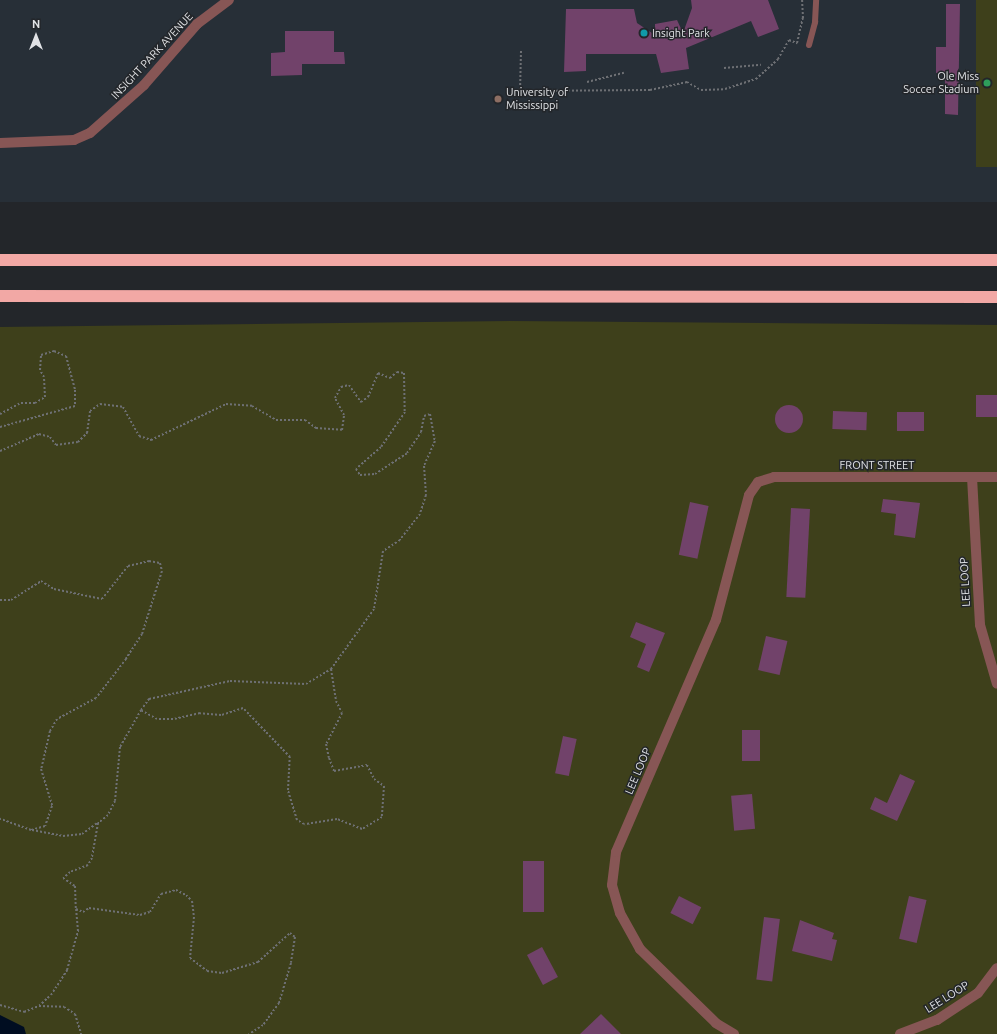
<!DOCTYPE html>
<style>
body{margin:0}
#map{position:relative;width:997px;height:1034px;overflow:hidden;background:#23262a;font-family:Ubuntu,sans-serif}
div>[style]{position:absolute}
.built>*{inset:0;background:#272f37;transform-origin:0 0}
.green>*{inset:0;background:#3e401b;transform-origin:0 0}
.water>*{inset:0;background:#000d21}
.building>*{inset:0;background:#71426a;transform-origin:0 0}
.round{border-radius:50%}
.path>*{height:2px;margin-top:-1px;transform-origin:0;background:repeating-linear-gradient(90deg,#6e7074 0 2px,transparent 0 4px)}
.service>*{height:6px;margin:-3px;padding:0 3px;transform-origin:3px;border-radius:3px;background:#875655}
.minor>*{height:10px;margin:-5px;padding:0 5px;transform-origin:5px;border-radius:5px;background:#875655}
.motorway>*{height:12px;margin:-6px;padding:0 6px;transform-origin:6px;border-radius:6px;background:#f2a8a5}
.dots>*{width:11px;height:11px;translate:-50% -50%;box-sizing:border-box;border:2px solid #23262a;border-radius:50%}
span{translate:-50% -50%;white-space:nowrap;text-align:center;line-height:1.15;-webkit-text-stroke:3px #23262a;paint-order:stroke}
.poi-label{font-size:11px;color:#e1e3e6}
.left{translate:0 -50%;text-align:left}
.right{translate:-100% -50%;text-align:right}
.street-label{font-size:11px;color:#e1e3e6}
.north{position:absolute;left:16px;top:16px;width:40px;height:40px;-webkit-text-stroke:3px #23262a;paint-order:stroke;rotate:0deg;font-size:11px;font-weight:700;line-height:16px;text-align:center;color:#e1e3e6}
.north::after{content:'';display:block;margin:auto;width:14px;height:18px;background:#e1e3e6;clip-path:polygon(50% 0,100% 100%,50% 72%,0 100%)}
</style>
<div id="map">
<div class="built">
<i style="left:0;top:0;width:997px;height:202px"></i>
</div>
<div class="green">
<i style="left:976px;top:0;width:21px;height:167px"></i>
<i style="clip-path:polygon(510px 321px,997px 325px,997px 1034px,0 1034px,0 327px)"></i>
</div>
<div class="water">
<i style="clip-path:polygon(0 1015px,24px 1027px,26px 1034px,0 1034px)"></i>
</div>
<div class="building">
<i style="clip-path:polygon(691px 0,768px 0,779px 29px,758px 37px,751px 21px,686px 48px,689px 69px,661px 73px,656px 54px,586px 54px,586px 71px,564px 72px,566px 9px,634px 9px,637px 23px,655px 35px,655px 24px,677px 20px,683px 33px,692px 8px)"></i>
<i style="clip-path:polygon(946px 4px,960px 4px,958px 115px,945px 114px,945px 72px,936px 73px,936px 47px,946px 47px)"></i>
<i style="clip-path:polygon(285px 31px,334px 31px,334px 52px,344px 52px,345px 64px,302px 64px,302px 75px,271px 76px,271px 53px,285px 52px)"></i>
<i style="left:976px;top:395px;width:21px;height:22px"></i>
<i class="round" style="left:775px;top:405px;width:28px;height:28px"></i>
<i style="left:833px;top:411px;width:34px;height:18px;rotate:2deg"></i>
<i style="left:897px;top:412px;width:27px;height:19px"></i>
<i style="clip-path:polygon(883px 499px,920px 503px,915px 538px,894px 535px,896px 514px,881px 512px)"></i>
<i style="left:690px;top:502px;width:19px;height:54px;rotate:12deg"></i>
<i style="left:791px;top:508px;width:19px;height:89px;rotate:3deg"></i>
<i style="clip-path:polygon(636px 622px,665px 633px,649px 672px,637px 667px,646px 644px,630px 637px)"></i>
<i style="left:766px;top:636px;width:22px;height:35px;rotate:13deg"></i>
<i style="left:742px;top:730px;width:18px;height:31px"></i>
<i style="left:563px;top:736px;width:14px;height:38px;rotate:12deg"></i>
<i style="clip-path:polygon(900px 774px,915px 781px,897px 821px,870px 809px,875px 797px,887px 803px)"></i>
<i style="left:752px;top:794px;width:35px;height:21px;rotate:85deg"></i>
<i style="left:523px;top:861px;width:21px;height:51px"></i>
<i style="left:679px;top:896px;width:25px;height:19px;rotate:27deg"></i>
<i style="left:909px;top:896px;width:18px;height:44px;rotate:13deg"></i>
<i style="left:764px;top:917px;width:16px;height:63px;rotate:7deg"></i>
<i style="clip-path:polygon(800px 920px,834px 933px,832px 939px,837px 940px,832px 961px,792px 951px)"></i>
<i style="left:542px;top:947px;width:34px;height:17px;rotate:62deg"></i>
<i style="clip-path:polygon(601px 1014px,621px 1034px,580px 1034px)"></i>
</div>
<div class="path">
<i style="left:521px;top:51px;width:40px;rotate:91.4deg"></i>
<i style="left:520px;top:91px;width:130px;rotate:-0.4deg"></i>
<i style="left:650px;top:90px;width:38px;rotate:-12deg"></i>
<i style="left:687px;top:82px;width:16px;rotate:30deg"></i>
<i style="left:701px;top:90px;width:24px;rotate:-2deg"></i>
<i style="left:725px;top:89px;width:33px;rotate:-18deg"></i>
<i style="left:756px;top:79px;width:30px;rotate:-42deg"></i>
<i style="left:778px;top:59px;width:22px;rotate:-60deg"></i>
<i style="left:789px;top:40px;width:9px;rotate:21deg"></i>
<i style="left:797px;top:43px;width:26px;rotate:-77deg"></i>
<i style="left:803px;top:18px;width:18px;rotate:-93deg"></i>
<i style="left:724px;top:68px;width:37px;rotate:-5deg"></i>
<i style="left:587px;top:82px;width:38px;rotate:-14deg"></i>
<i style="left:0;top:414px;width:24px;rotate:-28deg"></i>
<i style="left:21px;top:403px;width:14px"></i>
<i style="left:35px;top:403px;width:12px;rotate:-31deg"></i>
<i style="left:45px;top:397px;width:20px;rotate:-93deg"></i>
<i style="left:44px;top:377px;width:8px;rotate:-120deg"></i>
<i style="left:40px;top:370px;width:15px;rotate:-86deg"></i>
<i style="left:41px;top:355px;width:14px;rotate:-17deg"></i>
<i style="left:54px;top:351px;width:13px;rotate:23deg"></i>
<i style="left:66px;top:356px;width:35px;rotate:75deg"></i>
<i style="left:75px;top:390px;width:16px;rotate:90deg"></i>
<i style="left:75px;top:406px;width:78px;rotate:164.4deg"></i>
<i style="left:0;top:451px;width:43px;rotate:-23.6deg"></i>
<i style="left:39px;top:434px;width:11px;rotate:15deg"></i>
<i style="left:50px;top:437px;width:10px;rotate:53deg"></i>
<i style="left:56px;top:445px;width:22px;rotate:-8deg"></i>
<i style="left:78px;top:442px;width:13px;rotate:-45deg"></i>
<i style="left:87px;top:433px;width:22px;rotate:-82deg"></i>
<i style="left:90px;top:411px;width:12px;rotate:-35deg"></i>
<i style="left:100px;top:404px;width:23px;rotate:7deg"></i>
<i style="left:123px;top:407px;width:33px;rotate:61deg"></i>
<i style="left:139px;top:436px;width:13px;rotate:18deg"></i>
<i style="left:151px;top:440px;width:83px;rotate:-25.6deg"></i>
<i style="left:226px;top:404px;width:26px;rotate:4deg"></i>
<i style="left:252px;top:406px;width:28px;rotate:30deg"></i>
<i style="left:276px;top:420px;width:29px"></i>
<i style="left:305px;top:420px;width:14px;rotate:36deg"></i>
<i style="left:316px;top:428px;width:26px;rotate:4deg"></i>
<i style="left:342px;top:430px;width:15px;rotate:-82deg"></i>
<i style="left:344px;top:415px;width:19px;rotate:-118deg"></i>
<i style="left:335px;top:398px;width:13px;rotate:-61deg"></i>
<i style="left:341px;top:387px;width:8px;rotate:-14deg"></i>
<i style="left:349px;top:385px;width:21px;rotate:55deg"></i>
<i style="left:361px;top:402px;width:9px;rotate:-36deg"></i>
<i style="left:368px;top:397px;width:26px;rotate:-67deg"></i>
<i style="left:378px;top:373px;width:13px;rotate:23deg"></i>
<i style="left:390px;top:378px;width:9px;rotate:-41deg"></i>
<i style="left:397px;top:372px;width:7px;rotate:8deg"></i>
<i style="left:404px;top:373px;width:39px;rotate:89deg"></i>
<i style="left:405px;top:412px;width:42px;rotate:124.4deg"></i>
<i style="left:381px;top:447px;width:33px;rotate:139deg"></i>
<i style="left:356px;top:469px;width:7px;rotate:56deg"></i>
<i style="left:360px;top:475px;width:15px;rotate:-4deg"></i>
<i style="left:375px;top:474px;width:38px;rotate:-33deg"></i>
<i style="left:407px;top:453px;width:25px;rotate:-56deg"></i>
<i style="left:421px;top:432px;width:16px;rotate:-79deg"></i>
<i style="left:424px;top:416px;width:6px;rotate:-18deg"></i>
<i style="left:430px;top:414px;width:27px;rotate:80deg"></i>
<i style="left:435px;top:441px;width:27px;rotate:114deg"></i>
<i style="left:424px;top:466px;width:29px;rotate:86deg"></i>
<i style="left:426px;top:495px;width:20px;rotate:108deg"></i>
<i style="left:420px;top:514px;width:33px;rotate:128deg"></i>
<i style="left:400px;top:540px;width:20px;rotate:147deg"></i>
<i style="left:383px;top:551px;width:59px;rotate:98.8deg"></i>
<i style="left:374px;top:609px;width:74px;rotate:125.6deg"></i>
<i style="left:331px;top:669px;width:32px;rotate:81deg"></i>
<i style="left:336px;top:701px;width:13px;rotate:63deg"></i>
<i style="left:342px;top:713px;width:35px;rotate:117deg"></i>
<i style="left:326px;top:744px;width:14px;rotate:78deg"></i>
<i style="left:329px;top:758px;width:14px;rotate:69deg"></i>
<i style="left:334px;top:771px;width:34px;rotate:-10deg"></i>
<i style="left:367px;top:765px;width:16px;rotate:63deg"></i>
<i style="left:374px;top:779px;width:12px;rotate:35deg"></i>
<i style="left:384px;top:786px;width:31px;rotate:94deg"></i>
<i style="left:382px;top:817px;width:23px;rotate:149deg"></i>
<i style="left:362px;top:829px;width:27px;rotate:-158deg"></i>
<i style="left:337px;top:819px;width:33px;rotate:171deg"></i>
<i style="left:304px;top:824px;width:8px;rotate:-150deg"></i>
<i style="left:297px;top:820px;width:31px;rotate:-107deg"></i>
<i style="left:288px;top:790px;width:33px;rotate:-87deg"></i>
<i style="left:290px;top:757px;width:68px;rotate:-133.8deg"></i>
<i style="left:243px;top:708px;width:23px;rotate:162deg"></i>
<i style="left:221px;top:715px;width:21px;rotate:-175deg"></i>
<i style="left:200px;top:713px;width:28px;rotate:167deg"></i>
<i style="left:173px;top:719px;width:16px;rotate:180deg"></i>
<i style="left:157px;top:719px;width:18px;rotate:-151deg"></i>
<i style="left:141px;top:710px;width:43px;rotate:119.6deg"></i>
<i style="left:120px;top:747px;width:54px;rotate:95.3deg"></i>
<i style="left:115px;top:801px;width:16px;rotate:117deg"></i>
<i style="left:108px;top:815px;width:13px;rotate:141deg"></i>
<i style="left:98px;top:823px;width:36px;rotate:100deg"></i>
<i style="left:92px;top:858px;width:8px;rotate:120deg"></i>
<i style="left:88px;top:865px;width:19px;rotate:159deg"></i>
<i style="left:70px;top:872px;width:9px;rotate:139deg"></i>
<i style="left:63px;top:878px;width:14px;rotate:34deg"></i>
<i style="left:75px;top:886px;width:23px;rotate:88deg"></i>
<i style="left:76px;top:909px;width:8px;rotate:23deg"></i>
<i style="left:83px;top:912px;width:7px;rotate:-34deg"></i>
<i style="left:89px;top:908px;width:51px;rotate:7.8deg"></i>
<i style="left:140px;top:915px;width:10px;rotate:-17deg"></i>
<i style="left:150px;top:912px;width:21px;rotate:-59deg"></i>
<i style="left:161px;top:894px;width:16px;rotate:-15deg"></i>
<i style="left:176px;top:890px;width:11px;rotate:27deg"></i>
<i style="left:186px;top:895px;width:8px;rotate:45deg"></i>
<i style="left:192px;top:901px;width:16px;rotate:83deg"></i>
<i style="left:194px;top:917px;width:41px;rotate:95.6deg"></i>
<i style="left:190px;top:958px;width:21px;rotate:37deg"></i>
<i style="left:207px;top:971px;width:15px;rotate:8deg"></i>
<i style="left:222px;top:973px;width:38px;rotate:-17deg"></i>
<i style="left:258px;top:962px;width:43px;rotate:-42.2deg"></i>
<i style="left:290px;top:933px;width:6px;rotate:39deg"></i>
<i style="left:295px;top:937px;width:26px;rotate:99deg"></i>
<i style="left:291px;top:963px;width:42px;rotate:106.7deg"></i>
<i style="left:279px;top:1003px;width:27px;rotate:126deg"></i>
<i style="left:263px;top:1025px;width:17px;rotate:147deg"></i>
<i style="left:0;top:600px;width:11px"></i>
<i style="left:11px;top:600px;width:36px;rotate:-32deg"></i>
<i style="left:41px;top:581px;width:15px;rotate:32deg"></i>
<i style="left:54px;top:589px;width:49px;rotate:11.8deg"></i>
<i style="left:102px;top:599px;width:42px;rotate:-51.8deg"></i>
<i style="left:128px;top:566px;width:22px;rotate:-13deg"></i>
<i style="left:149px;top:561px;width:11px;rotate:10deg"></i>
<i style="left:160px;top:563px;width:8px;rotate:76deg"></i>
<i style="left:162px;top:571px;width:66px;rotate:107.6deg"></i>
<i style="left:142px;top:634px;width:30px;rotate:123deg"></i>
<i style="left:126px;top:659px;width:49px;rotate:127.6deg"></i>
<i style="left:96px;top:698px;width:44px;rotate:151.7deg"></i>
<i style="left:57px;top:719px;width:14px;rotate:120deg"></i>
<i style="left:50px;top:731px;width:39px;rotate:103deg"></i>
<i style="left:41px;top:769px;width:39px;rotate:73deg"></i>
<i style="left:52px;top:806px;width:21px;rotate:109deg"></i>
<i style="left:45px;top:826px;width:15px;rotate:164deg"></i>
<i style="left:31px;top:830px;width:33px;rotate:-160deg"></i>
<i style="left:141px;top:710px;width:14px;rotate:-54deg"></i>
<i style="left:149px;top:699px;width:83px;rotate:-12.5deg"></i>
<i style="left:230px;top:681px;width:76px;rotate:2.3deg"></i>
<i style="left:306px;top:684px;width:29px;rotate:-31deg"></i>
<i style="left:32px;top:830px;width:32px;rotate:11deg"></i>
<i style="left:63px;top:836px;width:19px;rotate:-6deg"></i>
<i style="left:82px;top:834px;width:19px;rotate:-36deg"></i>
<i style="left:0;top:1005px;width:25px;rotate:16deg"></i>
<i style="left:24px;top:1012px;width:16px;rotate:-22deg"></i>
<i style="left:39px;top:1006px;width:25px;rotate:2deg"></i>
<i style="left:64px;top:1007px;width:13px;rotate:32deg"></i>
<i style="left:75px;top:1014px;width:21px;rotate:73deg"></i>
<i style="left:39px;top:1006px;width:16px;rotate:-43deg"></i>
<i style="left:51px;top:995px;width:30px;rotate:-57deg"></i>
<i style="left:67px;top:970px;width:41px;rotate:-74.2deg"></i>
<i style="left:78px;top:931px;width:22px;rotate:-95deg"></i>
</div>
<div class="service">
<i style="left:809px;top:45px;width:24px;rotate:-75deg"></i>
<i style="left:815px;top:22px;width:22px;rotate:-87deg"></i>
</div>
<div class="minor">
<i style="left:0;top:143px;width:74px;rotate:-2.3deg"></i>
<i style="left:74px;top:140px;width:17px;rotate:-24deg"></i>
<i style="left:90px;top:133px;width:72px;rotate:-41.6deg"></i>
<i style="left:144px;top:85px;width:81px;rotate:-49deg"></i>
<i style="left:197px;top:24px;width:40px;rotate:-37deg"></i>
<i style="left:972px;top:477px;width:148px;rotate:86.9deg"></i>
<i style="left:980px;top:625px;width:61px;rotate:73.9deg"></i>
<i style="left:734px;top:1034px;width:21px;rotate:-149deg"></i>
<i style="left:716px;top:1023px;width:106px;rotate:-135.8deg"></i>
<i style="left:640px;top:949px;width:41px;rotate:-119.1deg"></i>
<i style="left:620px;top:913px;width:29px;rotate:-106deg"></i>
<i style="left:612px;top:885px;width:33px;rotate:-83deg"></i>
<i style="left:616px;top:852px;width:253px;rotate:-66.7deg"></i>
<i style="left:716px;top:620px;width:129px;rotate:-75.2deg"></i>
<i style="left:749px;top:495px;width:16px;rotate:-55deg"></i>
<i style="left:758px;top:482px;width:17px;rotate:-17deg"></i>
<i style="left:774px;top:477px;width:223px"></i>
<i style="left:900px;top:1034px;width:40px;rotate:-21deg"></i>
<i style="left:937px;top:1020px;width:49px;rotate:-33.4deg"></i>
<i style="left:978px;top:993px;width:31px;rotate:-53deg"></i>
</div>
<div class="motorway">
<i style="left:0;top:260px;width:997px"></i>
<i style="left:0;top:296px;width:997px;rotate:0.06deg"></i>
</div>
<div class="dots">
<i style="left:644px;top:33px;background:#0f9aa8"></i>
<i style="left:987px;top:83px;background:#2e9e5b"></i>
<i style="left:498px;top:99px;background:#8d6e63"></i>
</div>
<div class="poi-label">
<span class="left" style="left:652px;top:33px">Insight Park</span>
<span class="right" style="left:979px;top:83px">Ole Miss<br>Soccer Stadium</span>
<span class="left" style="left:506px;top:99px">University of<br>Mississippi</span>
</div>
<div class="street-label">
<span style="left:152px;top:56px;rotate:-47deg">INSIGHT PARK AVENUE</span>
<span style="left:877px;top:465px">FRONT STREET</span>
<span style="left:965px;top:582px;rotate:-93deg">LEE LOOP</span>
<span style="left:638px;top:771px;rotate:-67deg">LEE LOOP</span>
<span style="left:947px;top:997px;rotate:-32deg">LEE LOOP</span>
</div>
<div class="north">N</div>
</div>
